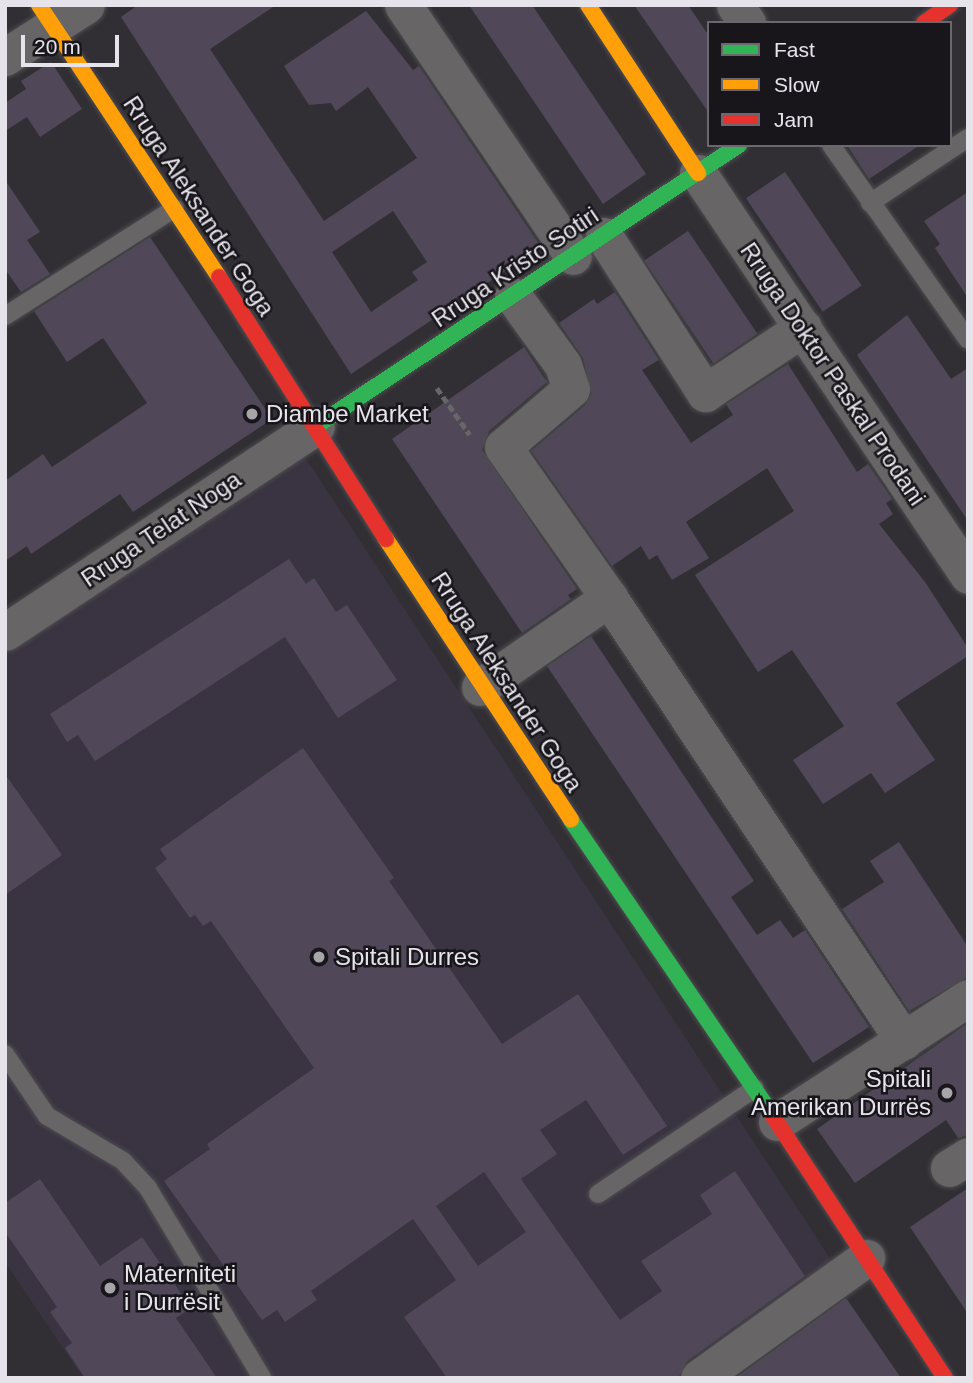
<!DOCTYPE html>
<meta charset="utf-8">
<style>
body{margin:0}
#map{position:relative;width:973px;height:1383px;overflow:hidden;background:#312f34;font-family:Arial,sans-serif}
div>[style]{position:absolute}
.built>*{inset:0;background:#3a3341}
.building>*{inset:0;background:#504858;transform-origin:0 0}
.path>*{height:4.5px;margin-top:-2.25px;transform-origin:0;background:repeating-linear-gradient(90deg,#676668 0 7px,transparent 0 10.5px)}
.roads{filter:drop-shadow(0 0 2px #4e4d50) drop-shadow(0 0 2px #4e4d50)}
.lane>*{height:18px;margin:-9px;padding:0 9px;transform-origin:9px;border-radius:9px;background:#676566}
.street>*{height:37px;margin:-18.5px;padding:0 18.5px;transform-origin:18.5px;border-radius:18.5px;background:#676566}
.fast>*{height:16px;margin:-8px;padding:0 8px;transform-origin:8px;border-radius:8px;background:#30b455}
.slow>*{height:16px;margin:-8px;padding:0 8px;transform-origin:8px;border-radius:8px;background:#ff9f0a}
.jam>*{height:16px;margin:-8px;padding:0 8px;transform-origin:8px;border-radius:8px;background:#e5322d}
.dots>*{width:19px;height:19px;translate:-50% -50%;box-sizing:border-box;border:4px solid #18161b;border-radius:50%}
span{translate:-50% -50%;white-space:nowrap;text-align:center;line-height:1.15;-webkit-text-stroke:5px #18161b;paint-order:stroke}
.street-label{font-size:24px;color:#e6e4ea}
.poi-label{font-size:24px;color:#e6e4ea}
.left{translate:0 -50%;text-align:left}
.right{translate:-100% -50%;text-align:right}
.frame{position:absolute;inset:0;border:7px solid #e6e4ea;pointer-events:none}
.legend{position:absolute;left:707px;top:21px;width:245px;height:126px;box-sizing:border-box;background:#18161b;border:2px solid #6a686e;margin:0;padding:9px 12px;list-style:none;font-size:21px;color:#e6e4ea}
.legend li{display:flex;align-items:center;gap:14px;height:35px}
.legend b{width:35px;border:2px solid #6a686e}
.scale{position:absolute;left:21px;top:35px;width:98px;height:32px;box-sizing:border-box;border:4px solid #e6e4ea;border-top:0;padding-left:9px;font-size:21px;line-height:24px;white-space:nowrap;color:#e6e4ea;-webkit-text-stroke:5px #18161b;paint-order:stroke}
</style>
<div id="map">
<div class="built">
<i style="clip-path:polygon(303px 454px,833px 1263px,691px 1378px,83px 1378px,5px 1262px,5px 652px)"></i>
</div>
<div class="building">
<i style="clip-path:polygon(evenodd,138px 5px,276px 5px,210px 49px,324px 221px,417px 158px,368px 87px,336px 111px,331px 103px,309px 105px,284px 66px,366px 11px,413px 70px,419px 66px,541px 247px,351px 374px,121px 17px,138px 5px,393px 211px,427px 262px,412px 272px,418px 280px,371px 312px,332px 252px,393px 211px)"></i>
<i style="clip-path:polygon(469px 5px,532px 5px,646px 174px,603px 204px)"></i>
<i style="clip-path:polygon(634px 5px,688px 5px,709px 36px,709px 113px)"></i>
<i style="clip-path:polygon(51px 62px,82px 109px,40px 137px,27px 117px,5px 131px,5px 103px,26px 89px,21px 81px)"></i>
<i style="clip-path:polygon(847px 145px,920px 145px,869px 179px)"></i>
<i style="left:785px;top:172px;width:137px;height:47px;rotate:56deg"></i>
<i style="clip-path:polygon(5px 180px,40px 232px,27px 240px,50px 274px,21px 292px,5px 269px)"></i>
<i style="clip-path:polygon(968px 192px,968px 298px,935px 248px,940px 244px,924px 221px)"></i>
<i style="left:688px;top:231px;width:124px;height:53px;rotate:56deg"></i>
<i style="clip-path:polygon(150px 237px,272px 419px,133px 512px,120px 494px,31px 554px,27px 546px,5px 561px,5px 481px,43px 454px,52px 467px,147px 403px,103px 338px,67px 362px,34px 311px)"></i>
<i style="clip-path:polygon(615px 292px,659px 360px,642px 370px,691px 443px,733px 415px,726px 404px,788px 364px,857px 472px,868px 464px,892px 499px,886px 503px,893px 514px,879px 524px,925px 582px,968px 648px,968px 656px,896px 703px,935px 760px,885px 793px,871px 773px,823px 804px,793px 760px,844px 726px,792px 650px,758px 672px,695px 575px,794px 511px,767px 468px,686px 522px,709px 558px,672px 580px,657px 555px,649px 560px,641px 546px,612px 566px,531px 451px,585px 405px,591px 394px,583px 358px,559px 323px,594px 299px,597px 304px)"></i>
<i style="clip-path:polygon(907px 315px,951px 379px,968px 368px,968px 521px,857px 355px)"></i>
<i style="clip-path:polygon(524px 347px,547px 382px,489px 431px,482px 450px,577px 589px,568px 595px,571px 599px,522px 633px,392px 439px)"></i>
<i style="clip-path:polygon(289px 559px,306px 584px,314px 578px,336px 612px,347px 605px,397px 680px,338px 718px,285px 637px,95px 761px,78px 735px,67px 742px,50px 714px)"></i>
<i style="clip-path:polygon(591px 636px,754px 881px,731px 897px,757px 935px,780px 920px,793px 938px,805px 930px,869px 1027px,813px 1063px,547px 666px)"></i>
<i style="clip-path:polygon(evenodd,303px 748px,394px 878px,389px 881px,502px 1044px,578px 994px,667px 1126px,623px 1155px,586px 1100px,540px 1130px,557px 1154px,521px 1179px,620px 1320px,662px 1291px,641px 1261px,712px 1214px,700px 1195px,735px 1171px,805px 1276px,687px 1361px,678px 1378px,447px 1378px,404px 1317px,456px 1280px,413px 1219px,311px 1291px,317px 1300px,285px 1322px,277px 1310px,262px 1320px,164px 1181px,210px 1149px,207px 1144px,314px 1068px,211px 921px,203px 926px,195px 915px,190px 918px,155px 868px,167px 859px,160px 849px,303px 748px,484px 1172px,526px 1232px,478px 1266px,436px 1206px,484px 1172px)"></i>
<i style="clip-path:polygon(5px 774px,62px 855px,5px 895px)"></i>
<i style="clip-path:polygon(899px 842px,968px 947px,968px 977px,909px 1011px,842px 909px,884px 882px,870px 861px)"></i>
<i style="clip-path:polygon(968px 1023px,968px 1135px,958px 1138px,946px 1120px,855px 1183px,817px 1129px)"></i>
<i style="clip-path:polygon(40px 1179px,100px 1266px,142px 1237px,191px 1308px,176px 1318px,217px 1378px,85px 1378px,65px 1348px,72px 1343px,50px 1312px,57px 1307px,5px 1232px,5px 1203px)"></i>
<i style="clip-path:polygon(968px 1188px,968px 1314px,910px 1227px)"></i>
<i style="clip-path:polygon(846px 1298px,901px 1378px,735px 1378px)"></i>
</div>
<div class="path">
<i style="left:437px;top:388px;width:57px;rotate:54.9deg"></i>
</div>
<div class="roads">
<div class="lane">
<i style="left:831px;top:145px;width:238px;rotate:54.9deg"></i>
<i style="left:870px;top:203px;width:118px;rotate:-33.6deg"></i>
<i style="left:5px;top:316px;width:201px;rotate:-32.4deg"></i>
<i style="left:5px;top:1054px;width:75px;rotate:55.9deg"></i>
<i style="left:47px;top:1116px;width:88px;rotate:30.6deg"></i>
<i style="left:123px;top:1161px;width:37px;rotate:47deg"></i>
<i style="left:148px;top:1188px;width:222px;rotate:59deg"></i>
<i style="left:598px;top:1194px;width:189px;rotate:-34deg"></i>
</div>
<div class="street">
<i style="left:403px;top:5px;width:303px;rotate:55.9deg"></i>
<i style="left:735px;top:5px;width:22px;rotate:56deg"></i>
<i style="left:5px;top:57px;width:96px;rotate:-32.7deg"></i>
<i style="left:698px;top:173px;width:484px;rotate:56.1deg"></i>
<i style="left:604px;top:236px;width:187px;rotate:57.2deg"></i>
<i style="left:705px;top:393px;width:118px;rotate:-33.6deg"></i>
<i style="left:513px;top:296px;width:85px;rotate:54.1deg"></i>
<i style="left:563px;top:365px;width:25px;rotate:72deg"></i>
<i style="left:571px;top:389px;width:89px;rotate:139.5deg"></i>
<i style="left:503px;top:447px;width:184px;rotate:54.9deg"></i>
<i style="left:609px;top:598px;width:532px;rotate:56.34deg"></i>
<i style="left:5px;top:632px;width:373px;rotate:-33.5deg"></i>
<i style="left:480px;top:687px;width:157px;rotate:-34.6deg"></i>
<i style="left:777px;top:1122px;width:228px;rotate:-33deg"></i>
<i style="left:949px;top:1168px;width:22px;rotate:-32deg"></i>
<i style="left:699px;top:1378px;width:206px;rotate:-35.7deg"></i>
</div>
<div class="fast">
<i style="left:316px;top:426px;width:508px;rotate:-33.6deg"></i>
<i style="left:571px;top:820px;width:355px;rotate:55.7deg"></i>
</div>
<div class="slow">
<i style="left:39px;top:5px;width:326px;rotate:56.5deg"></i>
<i style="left:588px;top:5px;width:201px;rotate:56.8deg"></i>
<i style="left:386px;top:539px;width:336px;rotate:56.6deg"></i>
</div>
<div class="jam">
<i style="left:924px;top:23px;width:32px;rotate:-35deg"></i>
<i style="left:219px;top:277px;width:311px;rotate:57.5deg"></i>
<i style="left:771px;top:1113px;width:317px;rotate:56.7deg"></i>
</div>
</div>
<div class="dots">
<i style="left:252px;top:414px;background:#a7a5aa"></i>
<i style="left:319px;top:957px;background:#a7a5aa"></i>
<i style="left:947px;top:1093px;background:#a7a5aa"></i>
<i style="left:110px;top:1288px;background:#a7a5aa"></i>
</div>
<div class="street-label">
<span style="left:199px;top:206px;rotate:57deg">Rruga Aleksander Goga</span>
<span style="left:515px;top:267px;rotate:-34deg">Rruga Kristo Sotiri</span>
<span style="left:833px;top:374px;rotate:56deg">Rruga Doktor Paskal Prodani</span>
<span style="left:161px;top:529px;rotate:-34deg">Rruga Telat Noga</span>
<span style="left:507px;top:682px;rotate:57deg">Rruga Aleksander Goga</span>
</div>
<div class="poi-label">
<span class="left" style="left:266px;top:414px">Diambe Market</span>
<span class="left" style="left:335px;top:957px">Spitali Durres</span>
<span class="right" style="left:931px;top:1093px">Spitali<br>Amerikan Durrës</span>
<span class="left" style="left:124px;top:1288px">Materniteti<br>i Durrësit</span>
</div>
<div class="frame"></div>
<ul class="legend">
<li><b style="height:9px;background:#30b455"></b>Fast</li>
<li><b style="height:9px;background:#ff9f0a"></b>Slow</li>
<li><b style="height:9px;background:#e5322d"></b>Jam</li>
</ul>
<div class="scale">20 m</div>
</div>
